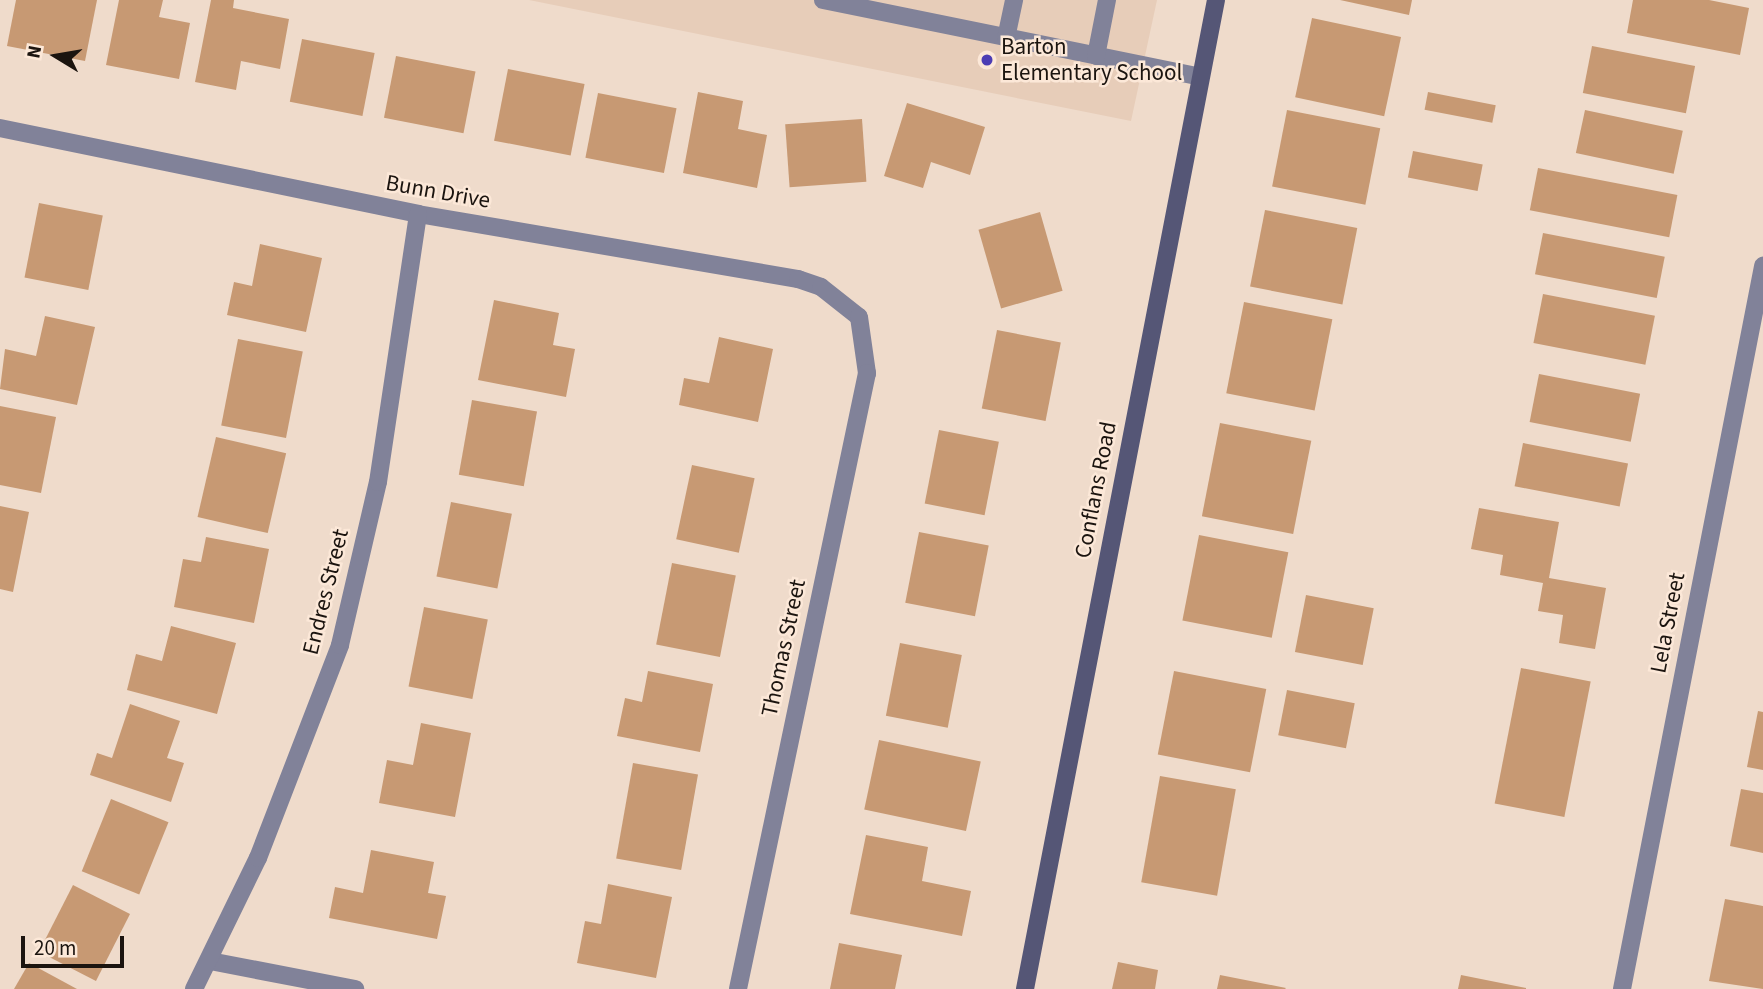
<!DOCTYPE html>
<style>
body{margin:0}
#map{position:relative;width:1763px;height:989px;overflow:hidden;background:#efdbcb;font-family:"Source Sans 3",sans-serif}
div>[style]{position:absolute}
.built>*{inset:0;background:#e7cdb9}
.building>*{inset:0;background:#c79973;transform-origin:0 0}
.lane>*{height:18px;margin:-9px;padding:0 9px;transform-origin:9px;border-radius:9px;background:#818299}
.street>*{height:18px;margin:-9px;padding:0 9px;transform-origin:9px;border-radius:9px;background:#818299}
.secondary>*{height:18px;margin:-9px;padding:0 9px;transform-origin:9px;border-radius:9px;background:#555676}
.dots>*{width:19px;height:19px;translate:-50% -50%;box-sizing:border-box;border:4px solid #fce8d8;border-radius:50%}
span{translate:-50% -50%;white-space:nowrap;text-align:center;line-height:1.15;-webkit-text-stroke:5px #fce8d8;paint-order:stroke}
.poi-label{font-size:23px;color:#1b140f}
.left{translate:0 -50%;text-align:left}
.street-label{font-size:23px;color:#1b140f}
.north{position:absolute;left:21px;top:21px;width:70px;height:70px;-webkit-text-stroke:5px #fce8d8;paint-order:stroke;rotate:281deg;font-size:19px;font-weight:700;line-height:28px;text-align:center;color:#1b140f}
.north::after{content:'';display:block;margin:auto;width:24px;height:32px;background:#1b140f;clip-path:polygon(50% 0,100% 100%,50% 72%,0 100%)}
.scale{position:absolute;left:21px;top:936px;width:103px;height:32px;box-sizing:border-box;border:4px solid #1b140f;border-top:0;padding-left:9px;font-size:21px;line-height:24px;white-space:nowrap;color:#1b140f;-webkit-text-stroke:5px #fce8d8;paint-order:stroke}
</style>
<div id="map">
<div class="built">
<i style="clip-path:polygon(529px 0,1157px 0,1131px 121px)"></i>
</div>
<div class="building">
<i style="clip-path:polygon(16px 0,97px 0,85px 61px,7px 46px)"></i>
<i style="clip-path:polygon(119px 0,163px 0,159px 17px,190px 23px,179px 79px,106px 65px)"></i>
<i style="clip-path:polygon(211px 0,234px 0,233px 8px,289px 19px,280px 69px,241px 61px,236px 90px,195px 82px)"></i>
<i style="clip-path:polygon(1340px 0,1412px 0,1409px 15px)"></i>
<i style="clip-path:polygon(1633px 0,1709px 0,1749px 8px,1740px 55px,1627px 33px)"></i>
<i style="left:1312px;top:18px;width:91px;height:81px;rotate:12deg"></i>
<i style="left:302px;top:39px;width:74px;height:64px;rotate:11deg"></i>
<i style="left:1592px;top:46px;width:105px;height:48px;rotate:11deg"></i>
<i style="left:396px;top:56px;width:81px;height:63px;rotate:11deg"></i>
<i style="left:508px;top:69px;width:78px;height:73px;rotate:11deg"></i>
<i style="clip-path:polygon(698px 92px,743px 101px,738px 129px,767px 135px,757px 188px,683px 173px)"></i>
<i style="left:1428px;top:92px;width:69px;height:18px;rotate:11deg"></i>
<i style="left:598px;top:93px;width:80px;height:66px;rotate:11deg"></i>
<i style="clip-path:polygon(907px 103px,985px 127px,970px 175px,931px 162px,923px 188px,884px 176px)"></i>
<i style="left:1287px;top:110px;width:95px;height:78px;rotate:11deg"></i>
<i style="left:1585px;top:110px;width:100px;height:44px;rotate:12deg"></i>
<i style="left:862px;top:119px;width:63px;height:77px;rotate:86deg"></i>
<i style="left:1413px;top:151px;width:71px;height:27px;rotate:11deg"></i>
<i style="left:1538px;top:168px;width:142px;height:43px;rotate:11deg"></i>
<i style="left:39px;top:203px;width:65px;height:76px;rotate:11deg"></i>
<i style="left:1265px;top:210px;width:94px;height:78px;rotate:11deg"></i>
<i style="left:1040px;top:212px;width:82px;height:64px;rotate:74deg"></i>
<i style="left:1543px;top:233px;width:124px;height:42px;rotate:11deg"></i>
<i style="clip-path:polygon(260px 244px,322px 258px,306px 332px,227px 315px,234px 282px,252px 286px)"></i>
<i style="left:1543px;top:294px;width:114px;height:50px;rotate:11deg"></i>
<i style="clip-path:polygon(494px 300px,559px 313px,553px 345px,575px 349px,566px 397px,478px 380px)"></i>
<i style="left:1244px;top:302px;width:90px;height:93px;rotate:11deg"></i>
<i style="clip-path:polygon(45px 316px,95px 327px,77px 405px,0 389px,5px 349px,36px 356px)"></i>
<i style="left:997px;top:330px;width:65px;height:80px;rotate:11deg"></i>
<i style="clip-path:polygon(719px 337px,773px 349px,758px 422px,679px 405px,684px 378px,709px 383px)"></i>
<i style="left:238px;top:339px;width:66px;height:88px;rotate:11deg"></i>
<i style="left:1539px;top:374px;width:103px;height:49px;rotate:11deg"></i>
<i style="left:472px;top:400px;width:66px;height:76px;rotate:10deg"></i>
<i style="clip-path:polygon(0 406px,56px 417px,41px 493px,0 485px)"></i>
<i style="left:1220px;top:423px;width:93px;height:95px;rotate:11deg"></i>
<i style="left:939px;top:430px;width:61px;height:75px;rotate:11deg"></i>
<i style="left:216px;top:437px;width:72px;height:82px;rotate:13deg"></i>
<i style="left:1523px;top:443px;width:107px;height:44px;rotate:11deg"></i>
<i style="left:692px;top:465px;width:64px;height:76px;rotate:12deg"></i>
<i style="left:451px;top:502px;width:62px;height:76px;rotate:11deg"></i>
<i style="clip-path:polygon(0 506px,29px 512px,13px 592px,0 589px)"></i>
<i style="clip-path:polygon(1479px 508px,1559px 522px,1549px 578px,1606px 588px,1595px 649px,1559px 643px,1563px 615px,1538px 611px,1543px 583px,1500px 575px,1503px 555px,1471px 549px)"></i>
<i style="left:919px;top:532px;width:71px;height:72px;rotate:11deg"></i>
<i style="left:1199px;top:535px;width:91px;height:87px;rotate:11deg"></i>
<i style="clip-path:polygon(206px 537px,269px 549px,254px 623px,174px 607px,183px 559px,201px 562px)"></i>
<i style="left:672px;top:563px;width:65px;height:83px;rotate:11deg"></i>
<i style="left:1306px;top:595px;width:69px;height:58px;rotate:11deg"></i>
<i style="left:424px;top:607px;width:65px;height:81px;rotate:11deg"></i>
<i style="clip-path:polygon(171px 626px,236px 643px,217px 714px,127px 690px,136px 654px,162px 661px)"></i>
<i style="left:900px;top:643px;width:63px;height:74px;rotate:11deg"></i>
<i style="left:1521px;top:668px;width:71px;height:138px;rotate:11deg"></i>
<i style="clip-path:polygon(648px 671px,713px 684px,700px 752px,617px 736px,625px 698px,642px 702px)"></i>
<i style="left:1174px;top:671px;width:94px;height:85px;rotate:11deg"></i>
<i style="left:1287px;top:690px;width:69px;height:46px;rotate:11deg"></i>
<i style="clip-path:polygon(130px 704px,180px 721px,167px 758px,184px 763px,171px 802px,90px 775px,97px 753px,112px 758px)"></i>
<i style="clip-path:polygon(1758px 711px,1763px 712px,1763px 770px,1747px 767px)"></i>
<i style="clip-path:polygon(421px 723px,471px 733px,455px 817px,379px 803px,387px 760px,413px 765px)"></i>
<i style="left:879px;top:740px;width:104px;height:71px;rotate:12deg"></i>
<i style="left:633px;top:763px;width:66px;height:97px;rotate:10deg"></i>
<i style="left:1160px;top:776px;width:77px;height:108px;rotate:10deg"></i>
<i style="clip-path:polygon(1741px 789px,1763px 793px,1763px 853px,1730px 846px)"></i>
<i style="left:111px;top:799px;width:62px;height:78px;rotate:22deg"></i>
<i style="clip-path:polygon(866px 835px,928px 847px,922px 881px,971px 891px,962px 936px,850px 914px)"></i>
<i style="clip-path:polygon(371px 850px,434px 862px,428px 893px,446px 896px,437px 939px,329px 918px,335px 887px,363px 893px)"></i>
<i style="clip-path:polygon(608px 884px,672px 897px,656px 978px,577px 963px,585px 921px,601px 924px)"></i>
<i style="left:73px;top:885px;width:64px;height:75px;rotate:27deg"></i>
<i style="clip-path:polygon(1725px 899px,1763px 906px,1763px 989px,1709px 981px)"></i>
<i style="clip-path:polygon(839px 943px,902px 955px,895px 989px,830px 989px)"></i>
<i style="clip-path:polygon(1118px 962px,1158px 970px,1155px 989px,1112px 989px)"></i>
<i style="clip-path:polygon(29px 963px,77px 989px,14px 989px)"></i>
<i style="clip-path:polygon(1220px 975px,1286px 988px,1285px 989px,1217px 989px)"></i>
<i style="clip-path:polygon(1461px 975px,1526px 988px,1526px 989px,1458px 989px)"></i>
</div>
<div class="lane">
<i style="left:823px;top:0;width:385px;rotate:11.5deg"></i>
<i style="left:1006px;top:38px;width:39px;rotate:-78deg"></i>
<i style="left:1096px;top:56px;width:57px;rotate:-78.9deg"></i>
</div>
<div class="street">
<i style="left:0;top:128px;width:427px;rotate:11.6deg"></i>
<i style="left:418px;top:214px;width:386px;rotate:9.7deg"></i>
<i style="left:798px;top:279px;width:24px;rotate:19deg"></i>
<i style="left:821px;top:287px;width:48px;rotate:38.3deg"></i>
<i style="left:859px;top:317px;width:57px;rotate:81.9deg"></i>
<i style="left:867px;top:373px;width:629px;rotate:101.83deg"></i>
<i style="left:210px;top:961px;width:148px;rotate:10.9deg"></i>
<i style="left:194px;top:989px;width:146px;rotate:-64deg"></i>
<i style="left:258px;top:858px;width:228px;rotate:-68.9deg"></i>
<i style="left:340px;top:645px;width:167px;rotate:-76.9deg"></i>
<i style="left:378px;top:482px;width:271px;rotate:-81.5deg"></i>
<i style="left:1622px;top:989px;width:737px;rotate:-78.96deg"></i>
</div>
<div class="secondary">
<i style="left:1025px;top:989px;width:1007px;rotate:-79.07deg"></i>
</div>
<div class="dots">
<i style="left:987px;top:60px;background:#4c3db4"></i>
</div>
<div class="poi-label">
<span class="left" style="left:1001px;top:60px">Barton<br>Elementary School</span>
</div>
<div class="street-label">
<span style="left:438px;top:192px;rotate:10deg">Bunn Drive</span>
<span style="left:1096px;top:490px;rotate:-79deg">Conflans Road</span>
<span style="left:326px;top:592px;rotate:-76deg">Endres Street</span>
<span style="left:1668px;top:623px;rotate:-79deg">Lela Street</span>
<span style="left:784px;top:648px;rotate:-78deg">Thomas Street</span>
</div>
<div class="north">N</div>
<div class="scale">20 m</div>
</div>
